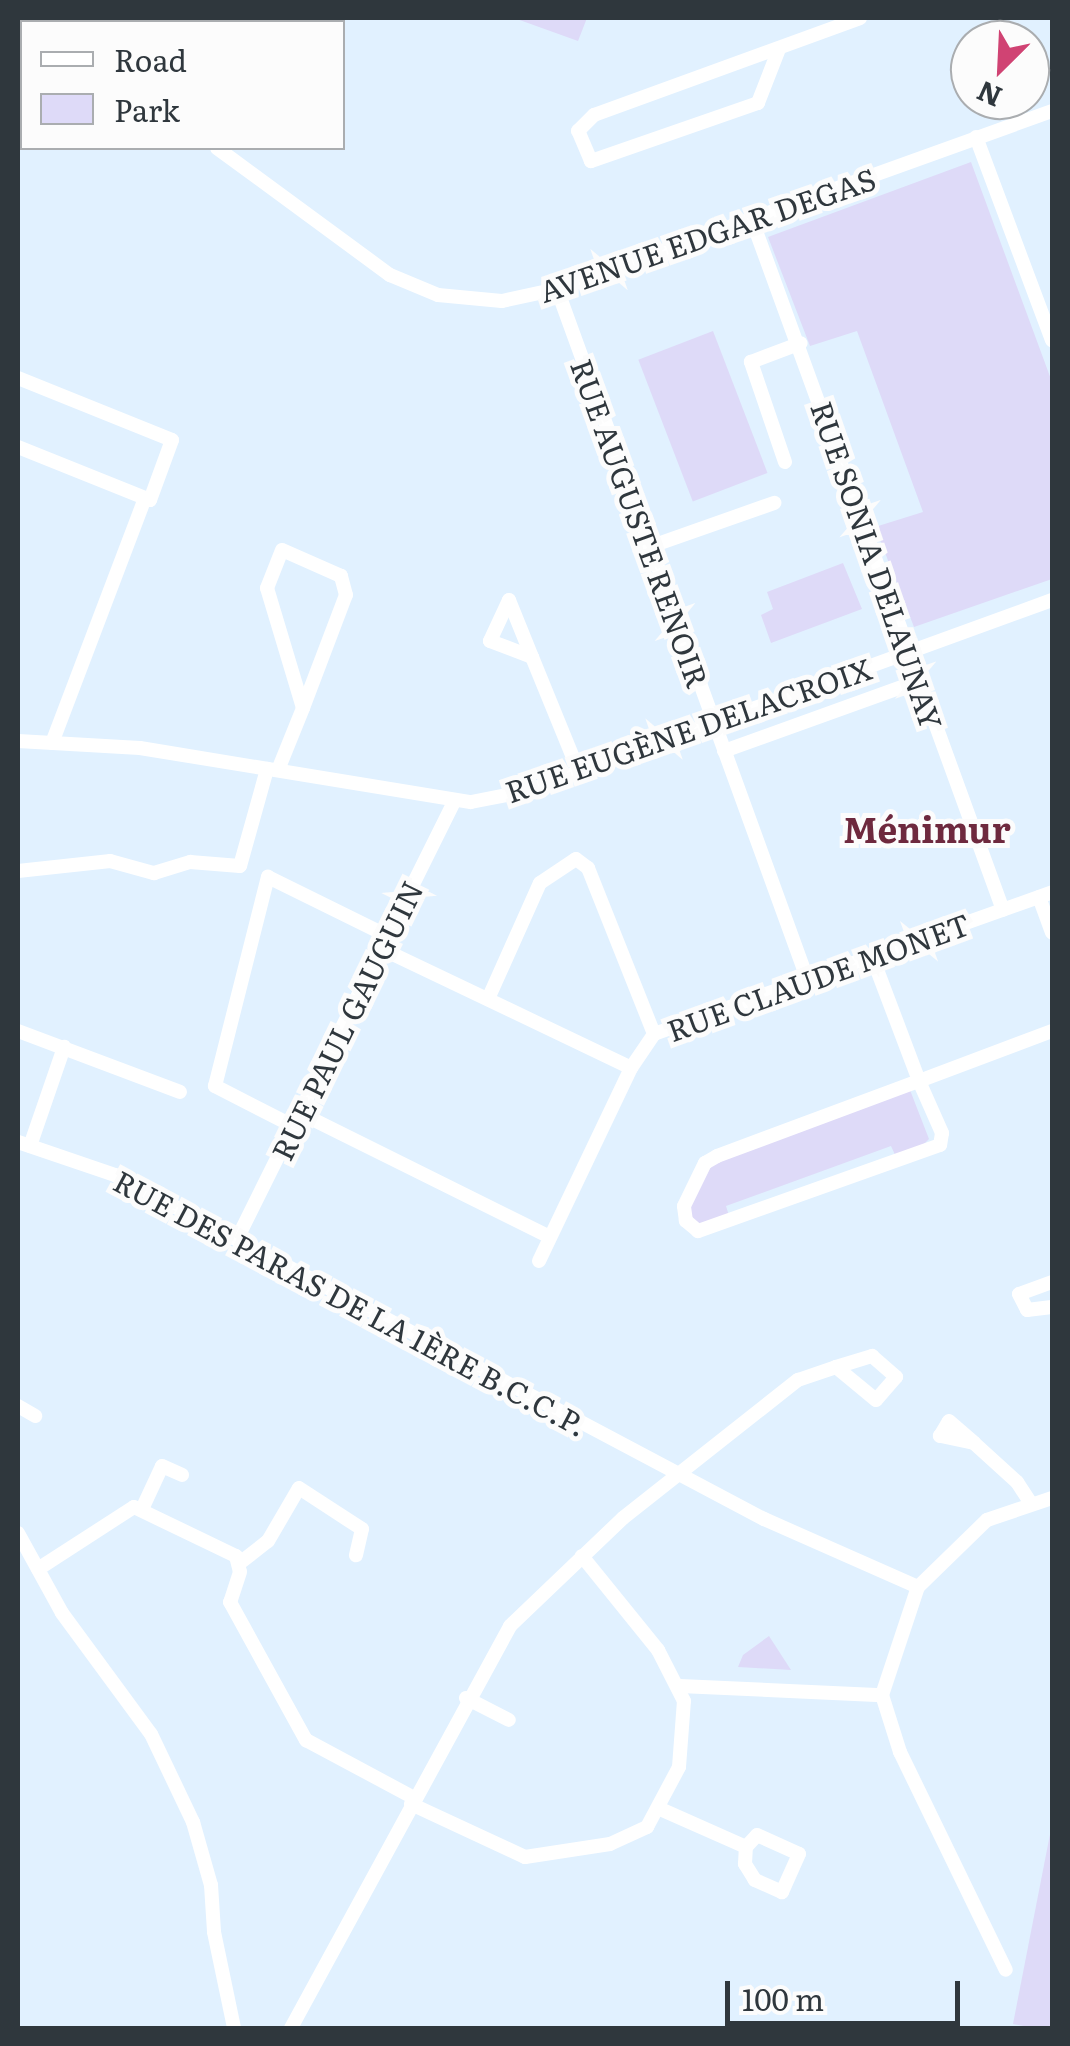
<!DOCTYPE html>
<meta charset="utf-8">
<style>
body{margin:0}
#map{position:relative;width:1070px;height:2046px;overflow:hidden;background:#e1f1ff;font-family:Literata,serif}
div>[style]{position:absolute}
.green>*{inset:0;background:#dedaf8;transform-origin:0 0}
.minor>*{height:14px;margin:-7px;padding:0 7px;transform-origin:7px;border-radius:7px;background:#fff}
span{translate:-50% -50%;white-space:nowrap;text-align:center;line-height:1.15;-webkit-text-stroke:10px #fcfcfc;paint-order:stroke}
.street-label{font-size:30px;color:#2f373d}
.quarter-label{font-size:35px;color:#6e293e;font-weight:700}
.frame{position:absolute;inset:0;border:20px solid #2f373d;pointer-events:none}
.legend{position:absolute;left:20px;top:20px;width:325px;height:130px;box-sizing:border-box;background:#fcfcfc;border:2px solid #aaadb0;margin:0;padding:12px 18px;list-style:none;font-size:30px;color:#2f373d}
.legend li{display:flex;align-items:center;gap:20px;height:50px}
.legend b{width:50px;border:2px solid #aaadb0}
.north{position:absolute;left:950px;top:20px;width:100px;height:100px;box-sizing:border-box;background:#fcfcfc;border:2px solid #aaadb0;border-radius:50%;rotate:204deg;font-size:28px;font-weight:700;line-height:40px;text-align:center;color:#2f373d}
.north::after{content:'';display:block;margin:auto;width:35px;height:45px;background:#d04373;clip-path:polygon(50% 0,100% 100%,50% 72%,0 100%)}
.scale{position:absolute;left:725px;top:1981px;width:235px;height:45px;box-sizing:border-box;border:5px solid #2f373d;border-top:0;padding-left:12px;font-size:30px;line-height:35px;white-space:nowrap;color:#2f373d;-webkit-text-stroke:8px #fcfcfc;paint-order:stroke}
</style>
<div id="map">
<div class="green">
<i style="clip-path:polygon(514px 18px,587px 18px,578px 41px)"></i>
<i style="clip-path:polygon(971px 162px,1052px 382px,1052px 579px,914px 627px,875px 527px,923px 512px,857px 331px,810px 346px,768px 237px)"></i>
<i style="left:713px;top:331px;width:152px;height:80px;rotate:69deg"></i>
<i style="clip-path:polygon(843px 563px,862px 609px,771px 643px,761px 615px,773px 609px,767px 592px)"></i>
<i style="clip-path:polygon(910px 1090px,929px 1139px,923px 1145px,896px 1157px,891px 1146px,726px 1206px,730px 1219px,705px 1227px,692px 1221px,689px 1209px,707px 1168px,720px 1159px)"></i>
<i style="clip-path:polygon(769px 1636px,791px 1670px,738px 1667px,743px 1655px)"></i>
<i style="clip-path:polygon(1052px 1824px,1052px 2028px,1034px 2028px,1013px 2024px)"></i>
</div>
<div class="minor">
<i style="left:47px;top:18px;width:7px;rotate:34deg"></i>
<i style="left:79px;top:22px;width:4px;rotate:-63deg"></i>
<i style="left:779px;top:49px;width:58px;rotate:111.3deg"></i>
<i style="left:758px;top:103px;width:177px;rotate:160.8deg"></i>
<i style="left:591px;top:161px;width:33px;rotate:-113deg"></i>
<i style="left:578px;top:131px;width:23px;rotate:-45deg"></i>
<i style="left:594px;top:115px;width:283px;rotate:-20deg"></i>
<i style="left:976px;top:137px;width:217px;rotate:69.5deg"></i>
<i style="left:217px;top:148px;width:215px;rotate:36.3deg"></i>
<i style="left:390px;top:275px;width:52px;rotate:22.6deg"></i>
<i style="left:438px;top:295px;width:64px;rotate:5.4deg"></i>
<i style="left:502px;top:301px;width:56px;rotate:-12.3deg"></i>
<i style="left:557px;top:289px;width:526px;rotate:-19.78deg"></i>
<i style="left:752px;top:220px;width:734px;rotate:70.01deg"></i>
<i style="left:557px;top:289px;width:736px;rotate:70.06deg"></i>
<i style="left:18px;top:378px;width:166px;rotate:21.9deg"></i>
<i style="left:172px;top:440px;width:64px;rotate:110.1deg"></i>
<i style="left:150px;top:500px;width:5px;rotate:-158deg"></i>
<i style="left:18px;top:447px;width:137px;rotate:21.9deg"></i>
<i style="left:785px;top:462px;width:106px;rotate:-108.8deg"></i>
<i style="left:751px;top:362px;width:53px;rotate:-20.8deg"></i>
<i style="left:649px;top:547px;width:133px;rotate:-19.4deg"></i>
<i style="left:532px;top:657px;width:45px;rotate:-159.1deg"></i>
<i style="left:490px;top:641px;width:45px;rotate:-65.1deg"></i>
<i style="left:509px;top:600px;width:61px;rotate:68deg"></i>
<i style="left:532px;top:657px;width:124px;rotate:67.8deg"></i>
<i style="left:18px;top:741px;width:122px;rotate:3.3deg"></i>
<i style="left:140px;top:748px;width:335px;rotate:9.3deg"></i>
<i style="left:471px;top:802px;width:57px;rotate:-11.1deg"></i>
<i style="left:527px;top:791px;width:559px;rotate:-19.99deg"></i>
<i style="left:52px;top:743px;width:262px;rotate:-69.2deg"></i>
<i style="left:724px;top:751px;width:204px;rotate:-19.8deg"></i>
<i style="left:278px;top:770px;width:67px;rotate:-68deg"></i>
<i style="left:303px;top:708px;width:121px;rotate:-69.2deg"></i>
<i style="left:346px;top:595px;width:20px;rotate:-105deg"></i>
<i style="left:341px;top:576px;width:64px;rotate:-156.2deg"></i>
<i style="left:282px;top:550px;width:41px;rotate:111.5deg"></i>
<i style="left:267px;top:588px;width:125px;rotate:73.3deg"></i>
<i style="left:18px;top:871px;width:93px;rotate:-6.2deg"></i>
<i style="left:110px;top:861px;width:46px;rotate:15.3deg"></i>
<i style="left:154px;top:873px;width:38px;rotate:-17deg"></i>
<i style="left:190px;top:862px;width:50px;rotate:4.6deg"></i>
<i style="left:240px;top:866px;width:101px;rotate:-74.4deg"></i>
<i style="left:1039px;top:897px;width:38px;rotate:70deg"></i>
<i style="left:382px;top:949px;width:276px;rotate:25.5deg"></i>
<i style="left:873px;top:959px;width:130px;rotate:69.3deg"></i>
<i style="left:919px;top:1081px;width:57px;rotate:66.1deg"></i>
<i style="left:942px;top:1133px;width:12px;rotate:99deg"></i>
<i style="left:940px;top:1145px;width:257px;rotate:160.4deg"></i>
<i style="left:698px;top:1231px;width:16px;rotate:-140deg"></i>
<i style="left:686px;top:1221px;width:15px;rotate:-98deg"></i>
<i style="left:684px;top:1206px;width:48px;rotate:-64deg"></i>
<i style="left:705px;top:1163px;width:14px;rotate:-30deg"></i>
<i style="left:717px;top:1156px;width:215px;rotate:-20.4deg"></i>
<i style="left:919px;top:1081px;width:142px;rotate:-20.6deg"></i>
<i style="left:488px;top:999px;width:127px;rotate:-65.9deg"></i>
<i style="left:540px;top:883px;width:43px;rotate:-33.7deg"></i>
<i style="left:576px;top:859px;width:15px;rotate:37deg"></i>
<i style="left:588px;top:868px;width:179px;rotate:68.3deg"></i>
<i style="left:18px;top:1031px;width:173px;rotate:20.6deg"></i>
<i style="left:302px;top:1114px;width:275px;rotate:26.4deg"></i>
<i style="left:295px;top:1127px;width:90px;rotate:-152.9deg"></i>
<i style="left:215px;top:1086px;width:216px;rotate:-75.8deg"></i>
<i style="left:268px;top:877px;width:134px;rotate:26.2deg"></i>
<i style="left:18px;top:1142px;width:102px;rotate:18.8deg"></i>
<i style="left:115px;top:1175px;width:735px;rotate:27.93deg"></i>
<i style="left:764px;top:1519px;width:168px;rotate:23.8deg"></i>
<i style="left:918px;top:1587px;width:96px;rotate:-44.2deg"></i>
<i style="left:987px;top:1520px;width:69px;rotate:-18.7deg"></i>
<i style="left:30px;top:1146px;width:105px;rotate:-71deg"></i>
<i style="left:237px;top:1239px;width:489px;rotate:-63.6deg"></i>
<i style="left:539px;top:1261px;width:214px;rotate:-64.5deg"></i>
<i style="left:631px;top:1068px;width:41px;rotate:-55.9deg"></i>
<i style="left:654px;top:1034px;width:423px;rotate:-19.6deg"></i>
<i style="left:1052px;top:1282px;width:35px;rotate:160deg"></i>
<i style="left:1019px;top:1294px;width:18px;rotate:63deg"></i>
<i style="left:1027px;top:1310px;width:25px;rotate:-7deg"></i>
<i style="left:18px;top:1406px;width:20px;rotate:30deg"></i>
<i style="left:974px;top:1443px;width:35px;rotate:-168deg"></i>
<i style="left:940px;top:1436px;width:17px;rotate:-59deg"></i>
<i style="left:949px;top:1421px;width:33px;rotate:41deg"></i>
<i style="left:974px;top:1443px;width:58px;rotate:42.2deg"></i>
<i style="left:1017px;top:1482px;width:24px;rotate:57deg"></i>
<i style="left:143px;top:1507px;width:45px;rotate:-65.1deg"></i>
<i style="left:162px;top:1466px;width:22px;rotate:24deg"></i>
<i style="left:18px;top:1533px;width:91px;rotate:61.2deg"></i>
<i style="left:62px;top:1613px;width:150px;rotate:53.7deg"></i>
<i style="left:151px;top:1734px;width:98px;rotate:64.5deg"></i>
<i style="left:193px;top:1822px;width:66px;rotate:74.1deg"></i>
<i style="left:211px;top:1885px;width:47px;rotate:86.3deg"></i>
<i style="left:214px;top:1932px;width:98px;rotate:78.2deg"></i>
<i style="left:241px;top:1562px;width:34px;rotate:-38deg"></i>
<i style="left:268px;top:1541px;width:61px;rotate:-59.7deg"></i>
<i style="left:299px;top:1488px;width:75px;rotate:33.1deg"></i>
<i style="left:362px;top:1529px;width:27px;rotate:103deg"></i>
<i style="left:38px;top:1569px;width:114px;rotate:-32.9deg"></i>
<i style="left:134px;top:1507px;width:113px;rotate:25.7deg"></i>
<i style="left:236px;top:1556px;width:16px;rotate:76deg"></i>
<i style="left:240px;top:1572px;width:32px;rotate:108deg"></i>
<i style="left:230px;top:1602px;width:158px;rotate:61.2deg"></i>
<i style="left:306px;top:1740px;width:123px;rotate:28.2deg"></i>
<i style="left:680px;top:1686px;width:202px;rotate:2.6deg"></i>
<i style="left:882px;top:1695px;width:60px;rotate:72.5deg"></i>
<i style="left:900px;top:1752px;width:242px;rotate:64.1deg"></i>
<i style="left:882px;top:1695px;width:114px;rotate:-71.6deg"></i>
<i style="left:466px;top:1698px;width:48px;rotate:27.1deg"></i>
<i style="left:411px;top:1804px;width:126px;rotate:24.9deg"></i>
<i style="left:525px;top:1857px;width:86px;rotate:-8.7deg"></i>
<i style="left:610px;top:1844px;width:41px;rotate:-24.7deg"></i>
<i style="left:647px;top:1827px;width:68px;rotate:-61.9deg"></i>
<i style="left:679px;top:1767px;width:66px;rotate:-85.7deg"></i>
<i style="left:684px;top:1701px;width:57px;rotate:-117deg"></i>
<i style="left:658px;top:1650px;width:121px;rotate:-129deg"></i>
<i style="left:658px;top:1808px;width:96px;rotate:23.9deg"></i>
<i style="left:757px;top:1835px;width:46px;rotate:24.3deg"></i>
<i style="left:799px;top:1854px;width:42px;rotate:114.1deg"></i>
<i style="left:782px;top:1892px;width:30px;rotate:-156deg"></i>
<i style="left:755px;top:1880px;width:19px;rotate:-122deg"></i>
<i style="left:745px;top:1864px;width:17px;rotate:-87deg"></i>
<i style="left:746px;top:1847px;width:16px;rotate:-47deg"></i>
<i style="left:291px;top:2028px;width:458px;rotate:-61.4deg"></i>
<i style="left:510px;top:1626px;width:156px;rotate:-43.7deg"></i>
<i style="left:623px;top:1518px;width:223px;rotate:-38.3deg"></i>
<i style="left:798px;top:1380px;width:40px;rotate:-18.9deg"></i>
<i style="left:836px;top:1367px;width:38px;rotate:-17deg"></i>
<i style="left:872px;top:1356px;width:32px;rotate:41deg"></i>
<i style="left:896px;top:1377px;width:30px;rotate:131deg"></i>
<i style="left:876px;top:1400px;width:52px;rotate:-140.5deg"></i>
</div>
<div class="street-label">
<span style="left:707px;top:234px;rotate:-19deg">AVENUE EDGAR DEGAS</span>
<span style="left:641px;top:523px;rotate:70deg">RUE AUGUSTE RENOIR</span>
<span style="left:878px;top:565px;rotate:71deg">RUE SONIA DELAUNAY</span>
<span style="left:688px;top:729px;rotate:-19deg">RUE EUGÈNE DELACROIX</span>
<span style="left:818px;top:976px;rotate:-20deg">RUE CLAUDE MONET</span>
<span style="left:346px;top:1020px;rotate:-64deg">RUE PAUL GAUGUIN</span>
<span style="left:351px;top:1302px;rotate:28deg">RUE DES PARAS DE LA 1ÈRE B.C.C.P.</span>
</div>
<div class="quarter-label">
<span style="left:927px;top:828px">Ménimur</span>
</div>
<div class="frame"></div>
<ul class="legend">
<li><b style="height:12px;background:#fff"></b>Road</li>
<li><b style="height:28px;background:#dedaf8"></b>Park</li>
</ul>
<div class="north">N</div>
<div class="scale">100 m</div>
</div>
